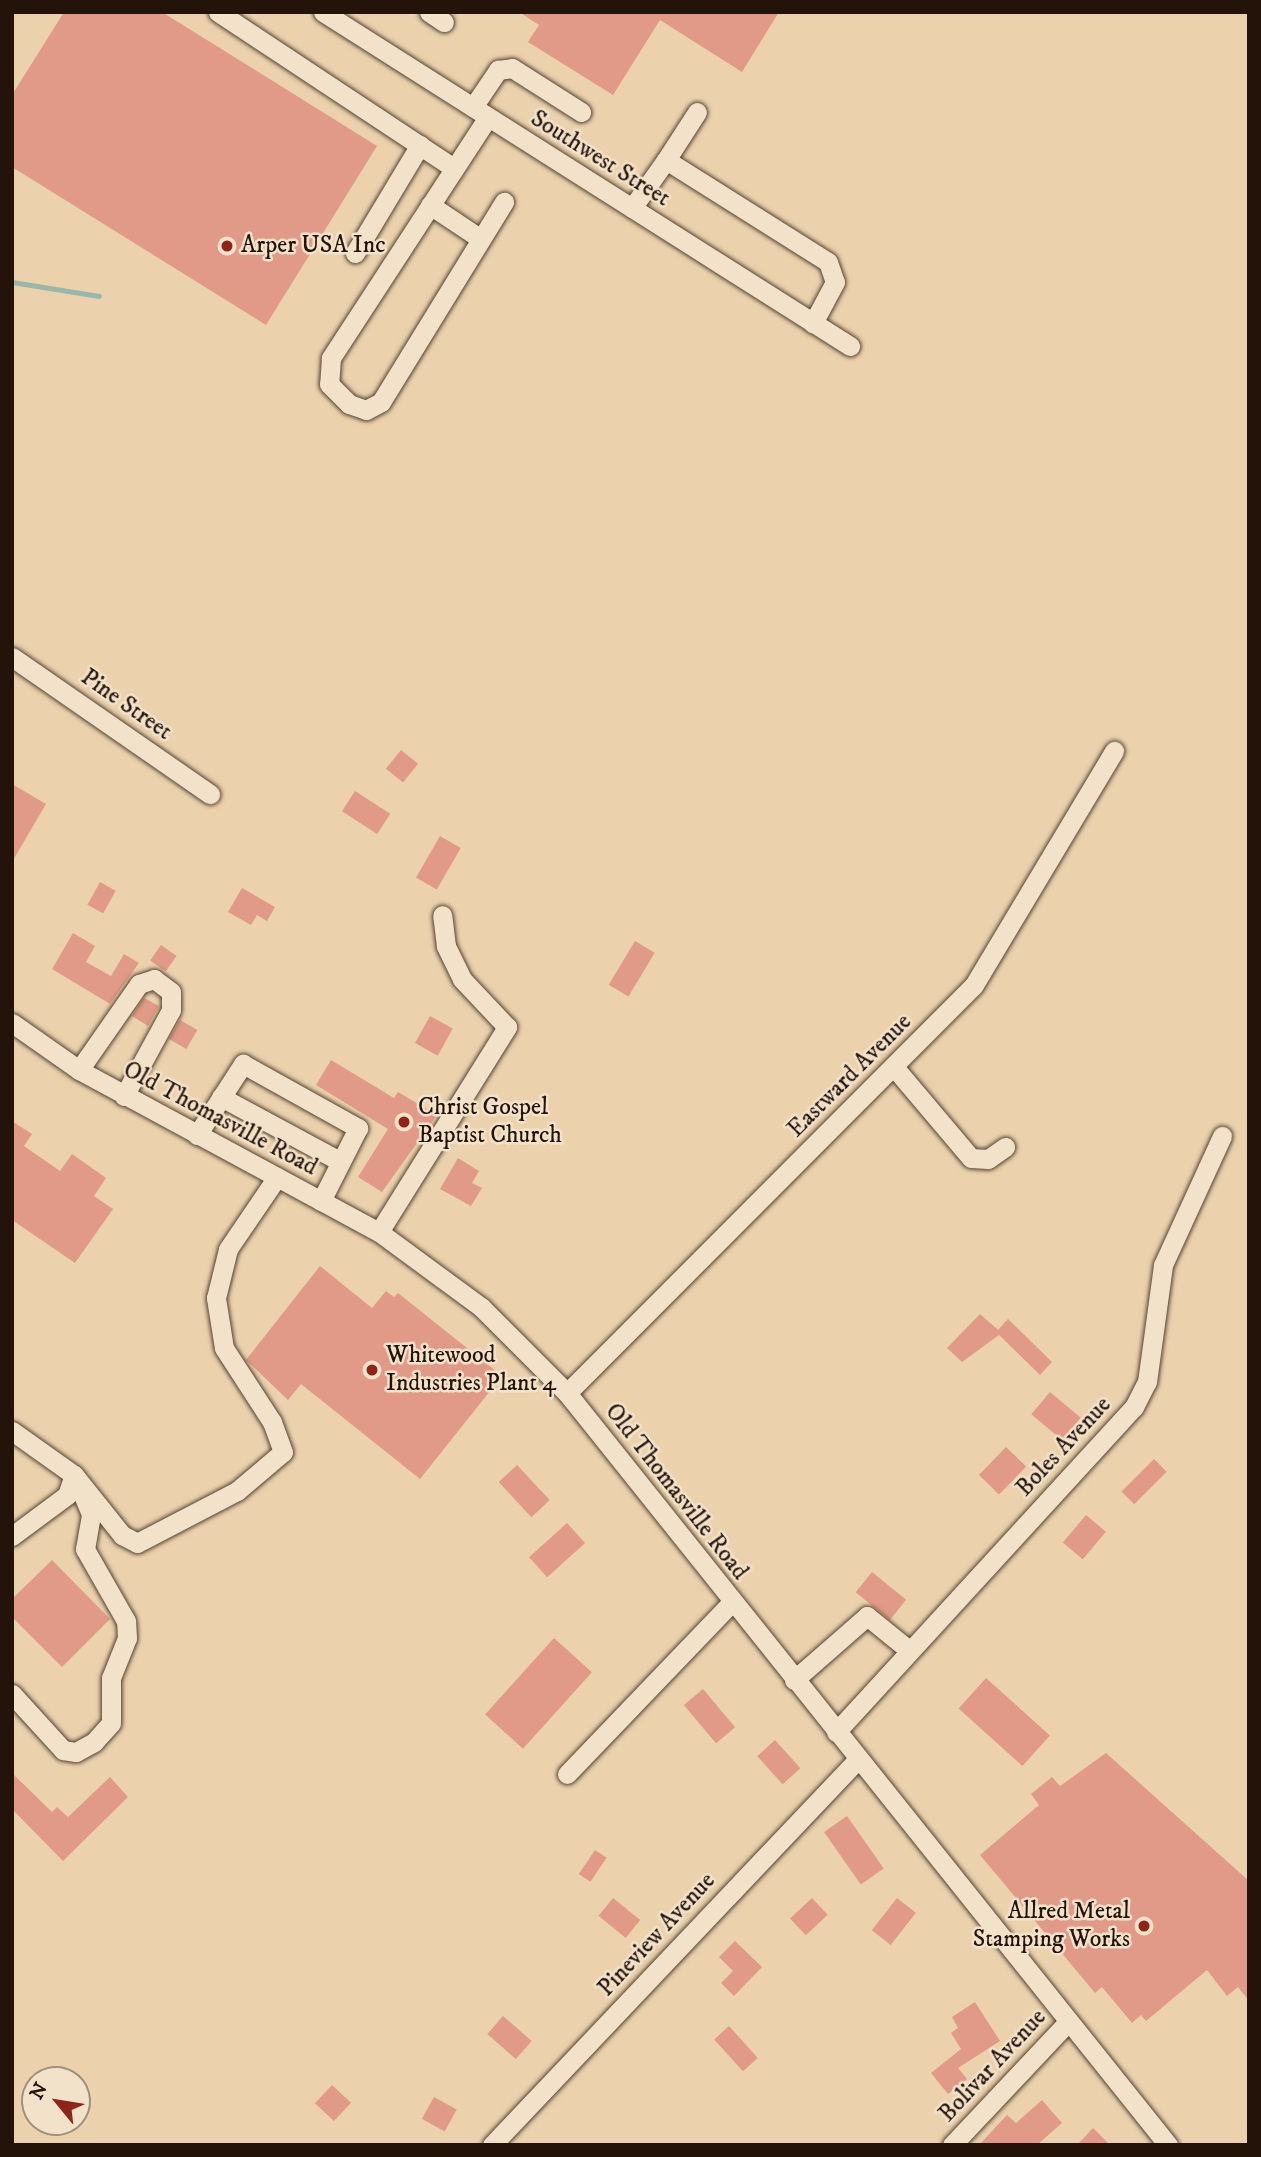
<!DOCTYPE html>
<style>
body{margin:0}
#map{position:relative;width:1261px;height:2157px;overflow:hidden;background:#ebd2ad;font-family:"IM FELL DW Pica",serif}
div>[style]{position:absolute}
.stream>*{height:5px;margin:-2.5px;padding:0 2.5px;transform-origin:2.5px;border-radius:2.5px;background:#98b8aa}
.building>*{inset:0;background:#e19a87;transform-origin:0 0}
.roads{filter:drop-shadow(0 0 2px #554332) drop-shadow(0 0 2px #554332)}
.minor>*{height:19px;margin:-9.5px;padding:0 9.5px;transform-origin:9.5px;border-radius:9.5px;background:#f2e2ca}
.dots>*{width:19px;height:19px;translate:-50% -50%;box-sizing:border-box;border:4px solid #f2e2ca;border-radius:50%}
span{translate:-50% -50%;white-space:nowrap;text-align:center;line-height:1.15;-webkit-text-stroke:5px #f2e2ca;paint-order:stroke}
.street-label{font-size:24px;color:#231309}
.poi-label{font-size:24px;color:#231309}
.left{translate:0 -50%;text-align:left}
.right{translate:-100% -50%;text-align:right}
.frame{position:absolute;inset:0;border:14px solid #231309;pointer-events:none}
.north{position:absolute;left:21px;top:2066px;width:70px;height:70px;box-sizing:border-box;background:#f2e2ca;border:2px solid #9f8f7d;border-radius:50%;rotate:300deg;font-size:19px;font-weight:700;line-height:28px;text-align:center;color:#231309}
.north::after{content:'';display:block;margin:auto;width:24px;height:32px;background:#8f2418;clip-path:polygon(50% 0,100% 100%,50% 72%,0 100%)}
</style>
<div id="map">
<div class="stream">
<i style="left:12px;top:282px;width:88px;rotate:9.1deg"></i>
</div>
<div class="building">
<i style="clip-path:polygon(64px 12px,162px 12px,377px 146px,266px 325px,12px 167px,12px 95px)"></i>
<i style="clip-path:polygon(519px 12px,779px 12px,742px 72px,660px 20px,613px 95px,528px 42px,539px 25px)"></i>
<i style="left:401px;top:750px;width:22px;height:24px;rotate:39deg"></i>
<i style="clip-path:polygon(12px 784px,46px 804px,12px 862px)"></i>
<i style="left:355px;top:791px;width:42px;height:24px;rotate:33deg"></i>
<i style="left:440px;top:836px;width:24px;height:48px;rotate:30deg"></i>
<i style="left:100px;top:882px;width:18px;height:26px;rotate:29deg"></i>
<i style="clip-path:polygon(242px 888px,275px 907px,267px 921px,257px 915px,251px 925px,228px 912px)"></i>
<i style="clip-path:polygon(73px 933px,95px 946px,86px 962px,111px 976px,124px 954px,139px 963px,110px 1004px,52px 969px)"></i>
<i style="left:635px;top:941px;width:23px;height:51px;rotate:31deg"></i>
<i style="left:161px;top:945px;width:19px;height:19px;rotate:35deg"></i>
<i style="clip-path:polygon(144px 998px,159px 1006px,148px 1026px,132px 1016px)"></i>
<i style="left:430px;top:1016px;width:26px;height:31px;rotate:29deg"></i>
<i style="left:180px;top:1020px;width:20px;height:22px;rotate:30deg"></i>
<i style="clip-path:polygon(331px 1060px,394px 1098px,398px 1092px,437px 1115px,382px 1192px,358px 1177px,388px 1129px,316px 1085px)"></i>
<i style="clip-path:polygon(12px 1121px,32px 1134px,24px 1146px,60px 1171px,72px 1154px,106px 1178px,94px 1196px,113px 1209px,75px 1263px,12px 1220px)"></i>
<i style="clip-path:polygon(458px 1158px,479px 1171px,472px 1183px,482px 1188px,471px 1206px,440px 1189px)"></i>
<i style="clip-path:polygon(320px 1266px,372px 1308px,386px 1291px,394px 1297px,398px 1293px,502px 1376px,420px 1479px,301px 1384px,288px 1400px,246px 1360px)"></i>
<i style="clip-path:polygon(980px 1314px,998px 1330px,1008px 1319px,1052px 1362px,1040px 1375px,999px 1335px,962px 1362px,947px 1348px)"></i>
<i style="left:1050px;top:1392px;width:40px;height:29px;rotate:40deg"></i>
<i style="left:1006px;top:1447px;width:28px;height:39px;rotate:44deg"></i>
<i style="left:1154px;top:1459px;width:18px;height:46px;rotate:45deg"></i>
<i style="left:517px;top:1465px;width:48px;height:25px;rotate:47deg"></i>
<i style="left:1086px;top:1515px;width:26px;height:36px;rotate:40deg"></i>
<i style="left:567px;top:1523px;width:27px;height:51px;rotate:48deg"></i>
<i style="clip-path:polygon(52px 1560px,110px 1619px,62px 1667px,12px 1617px,12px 1599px)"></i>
<i style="left:872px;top:1572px;width:44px;height:26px;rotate:39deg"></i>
<i style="left:554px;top:1638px;width:51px;height:103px;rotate:42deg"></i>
<i style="left:986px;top:1678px;width:86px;height:41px;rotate:42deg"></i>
<i style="left:703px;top:1689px;width:50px;height:25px;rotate:50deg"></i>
<i style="left:775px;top:1740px;width:38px;height:24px;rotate:48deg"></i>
<i style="clip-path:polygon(1106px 1753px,1249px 1881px,1249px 2001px,1238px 1987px,1227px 1996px,1207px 1970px,1146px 2021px,1141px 2015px,1132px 2023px,1102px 1987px,1095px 1993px,980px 1855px,1039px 1805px,1031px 1794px,1052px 1777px,1060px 1786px)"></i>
<i style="clip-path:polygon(12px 1773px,52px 1812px,57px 1807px,68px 1817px,110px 1777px,128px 1797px,63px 1861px,12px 1809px)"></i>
<i style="left:847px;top:1816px;width:64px;height:28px;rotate:55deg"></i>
<i style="left:595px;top:1850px;width:14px;height:29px;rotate:34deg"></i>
<i style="left:613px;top:1898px;width:35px;height:23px;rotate:39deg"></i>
<i style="left:812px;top:1898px;width:23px;height:30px;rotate:47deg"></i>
<i style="left:897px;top:1898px;width:24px;height:41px;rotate:38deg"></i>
<i style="clip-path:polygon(735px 1941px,762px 1967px,734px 1996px,721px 1983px,733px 1971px,719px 1957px)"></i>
<i style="clip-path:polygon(975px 2002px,1000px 2041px,958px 2068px,967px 2079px,948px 2094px,931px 2073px,961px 2049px,951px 2033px,958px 2028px,952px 2017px)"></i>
<i style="left:503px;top:2016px;width:38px;height:24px;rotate:41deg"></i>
<i style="left:729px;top:2026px;width:43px;height:20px;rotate:48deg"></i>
<i style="left:332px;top:2085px;width:26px;height:25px;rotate:43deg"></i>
<i style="left:434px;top:2097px;width:26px;height:25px;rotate:29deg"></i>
<i style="clip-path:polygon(1042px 2100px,1062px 2123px,1037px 2145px,979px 2145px,1007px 2115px,1016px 2123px)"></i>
<i style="clip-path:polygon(1093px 2128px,1110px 2145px,1077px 2145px)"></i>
</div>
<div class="roads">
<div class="minor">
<i style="left:218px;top:12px;width:283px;rotate:33.5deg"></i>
<i style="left:323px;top:12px;width:624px;rotate:32.37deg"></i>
<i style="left:429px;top:12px;width:18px;rotate:34deg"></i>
<i style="left:473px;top:107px;width:45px;rotate:-56deg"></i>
<i style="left:498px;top:70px;width:14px;rotate:-8deg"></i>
<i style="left:512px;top:68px;width:82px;rotate:32.5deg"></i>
<i style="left:488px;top:117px;width:288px;rotate:123.1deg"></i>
<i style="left:331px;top:358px;width:26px;rotate:94deg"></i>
<i style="left:329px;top:384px;width:28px;rotate:45deg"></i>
<i style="left:349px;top:404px;width:18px;rotate:19deg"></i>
<i style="left:366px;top:410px;width:17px;rotate:-28deg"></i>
<i style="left:381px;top:402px;width:235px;rotate:-58.4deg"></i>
<i style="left:666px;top:160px;width:57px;rotate:-57.1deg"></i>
<i style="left:430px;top:205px;width:61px;rotate:33.7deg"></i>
<i style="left:632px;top:208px;width:59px;rotate:-54.7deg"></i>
<i style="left:666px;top:160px;width:191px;rotate:32.2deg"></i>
<i style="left:828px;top:262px;width:21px;rotate:71deg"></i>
<i style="left:835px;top:282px;width:47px;rotate:118.2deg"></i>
<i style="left:355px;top:253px;width:126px;rotate:-59deg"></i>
<i style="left:12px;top:657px;width:241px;rotate:34.7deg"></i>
<i style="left:12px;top:1023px;width:82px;rotate:35deg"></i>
<i style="left:79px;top:1070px;width:341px;rotate:28.4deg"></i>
<i style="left:379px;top:1232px;width:127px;rotate:36.3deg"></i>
<i style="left:481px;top:1307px;width:122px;rotate:45deg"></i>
<i style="left:567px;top:1393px;width:963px;rotate:51.37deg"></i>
<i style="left:894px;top:1067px;width:119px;rotate:49.8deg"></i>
<i style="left:971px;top:1158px;width:17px;rotate:3deg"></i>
<i style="left:988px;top:1159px;width:21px;rotate:-35deg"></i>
<i style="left:79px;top:1070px;width:105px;rotate:-55.1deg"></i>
<i style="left:139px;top:984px;width:16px;rotate:-18deg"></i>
<i style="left:154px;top:979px;width:21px;rotate:37deg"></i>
<i style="left:171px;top:992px;width:18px;rotate:90deg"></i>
<i style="left:171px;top:1010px;width:98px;rotate:118.7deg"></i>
<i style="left:221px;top:1097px;width:136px;rotate:28.4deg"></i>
<i style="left:197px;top:1135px;width:85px;rotate:-57.1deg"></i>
<i style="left:243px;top:1064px;width:132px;rotate:29.1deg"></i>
<i style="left:358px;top:1128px;width:82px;rotate:116.9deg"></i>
<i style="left:379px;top:1232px;width:242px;rotate:-58deg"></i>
<i style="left:507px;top:1027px;width:66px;rotate:-133.2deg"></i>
<i style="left:462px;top:979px;width:37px;rotate:-116deg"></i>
<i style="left:446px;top:946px;width:31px;rotate:-97deg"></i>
<i style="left:567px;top:1393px;width:576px;rotate:-45.07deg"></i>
<i style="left:974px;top:985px;width:273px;rotate:-59.1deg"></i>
<i style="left:12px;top:1431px;width:76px;rotate:35.4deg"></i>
<i style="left:74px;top:1475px;width:77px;rotate:51.3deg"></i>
<i style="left:122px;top:1535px;width:17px;rotate:28deg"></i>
<i style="left:137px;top:1543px;width:113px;rotate:-27.5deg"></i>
<i style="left:237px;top:1491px;width:60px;rotate:-40.3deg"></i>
<i style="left:283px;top:1452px;width:32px;rotate:-110deg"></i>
<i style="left:272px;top:1422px;width:88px;rotate:-123deg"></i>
<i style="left:224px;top:1348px;width:51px;rotate:-99.1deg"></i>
<i style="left:216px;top:1298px;width:50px;rotate:-76.2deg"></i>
<i style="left:228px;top:1249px;width:87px;rotate:-55.8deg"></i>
<i style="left:12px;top:1536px;width:69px;rotate:-36.7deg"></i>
<i style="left:67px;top:1495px;width:21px;rotate:-71deg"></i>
<i style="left:794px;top:1680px;width:97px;rotate:-41.2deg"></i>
<i style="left:867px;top:1616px;width:55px;rotate:39.1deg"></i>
<i style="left:12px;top:1694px;width:76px;rotate:47.7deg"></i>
<i style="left:63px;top:1750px;width:13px;rotate:9deg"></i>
<i style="left:76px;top:1752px;width:21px;rotate:-29deg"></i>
<i style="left:94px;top:1742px;width:25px;rotate:-48deg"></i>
<i style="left:111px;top:1723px;width:45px;rotate:-90deg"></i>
<i style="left:111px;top:1678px;width:43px;rotate:-68.2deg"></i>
<i style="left:127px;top:1638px;width:17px;rotate:-93deg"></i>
<i style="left:126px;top:1621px;width:83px;rotate:-119.7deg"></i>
<i style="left:85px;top:1549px;width:36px;rotate:-80deg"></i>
<i style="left:91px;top:1514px;width:21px;rotate:-113deg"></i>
<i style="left:836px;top:1732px;width:441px;rotate:-47.5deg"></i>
<i style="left:1134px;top:1407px;width:28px;rotate:-63deg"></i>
<i style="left:1147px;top:1382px;width:118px;rotate:-82.2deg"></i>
<i style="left:1163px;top:1265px;width:142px;rotate:-65.4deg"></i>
<i style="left:567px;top:1774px;width:238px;rotate:-46.2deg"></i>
<i style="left:492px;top:2145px;width:532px;rotate:-46.52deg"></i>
<i style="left:952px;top:2145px;width:170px;rotate:-46.7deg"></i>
</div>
</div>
<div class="dots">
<i style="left:227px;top:246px;background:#8f2418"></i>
<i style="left:404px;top:1122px;background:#8f2418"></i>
<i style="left:372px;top:1370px;background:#8f2418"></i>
<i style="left:1144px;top:1926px;background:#8f2418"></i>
</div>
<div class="street-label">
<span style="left:600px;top:159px;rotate:32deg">Southwest Street</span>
<span style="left:126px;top:705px;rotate:35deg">Pine Street</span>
<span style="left:850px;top:1076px;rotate:-45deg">Eastward Avenue</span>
<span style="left:220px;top:1119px;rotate:28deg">Old Thomasville Road</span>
<span style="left:1064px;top:1447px;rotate:-47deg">Boles Avenue</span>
<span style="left:676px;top:1492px;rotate:52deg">Old Thomasville Road</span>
<span style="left:657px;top:1935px;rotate:-47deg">Pineview Avenue</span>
<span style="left:993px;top:2066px;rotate:-47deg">Bolivar Avenue</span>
</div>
<div class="poi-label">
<span class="left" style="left:241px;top:246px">Arper USA Inc</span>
<span class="left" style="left:418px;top:1122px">Christ Gospel<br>Baptist Church</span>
<span class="left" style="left:386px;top:1370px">Whitewood<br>Industries Plant 4</span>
<span class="right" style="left:1130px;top:1926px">Allred Metal<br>Stamping Works</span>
</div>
<div class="frame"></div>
<div class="north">N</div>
</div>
